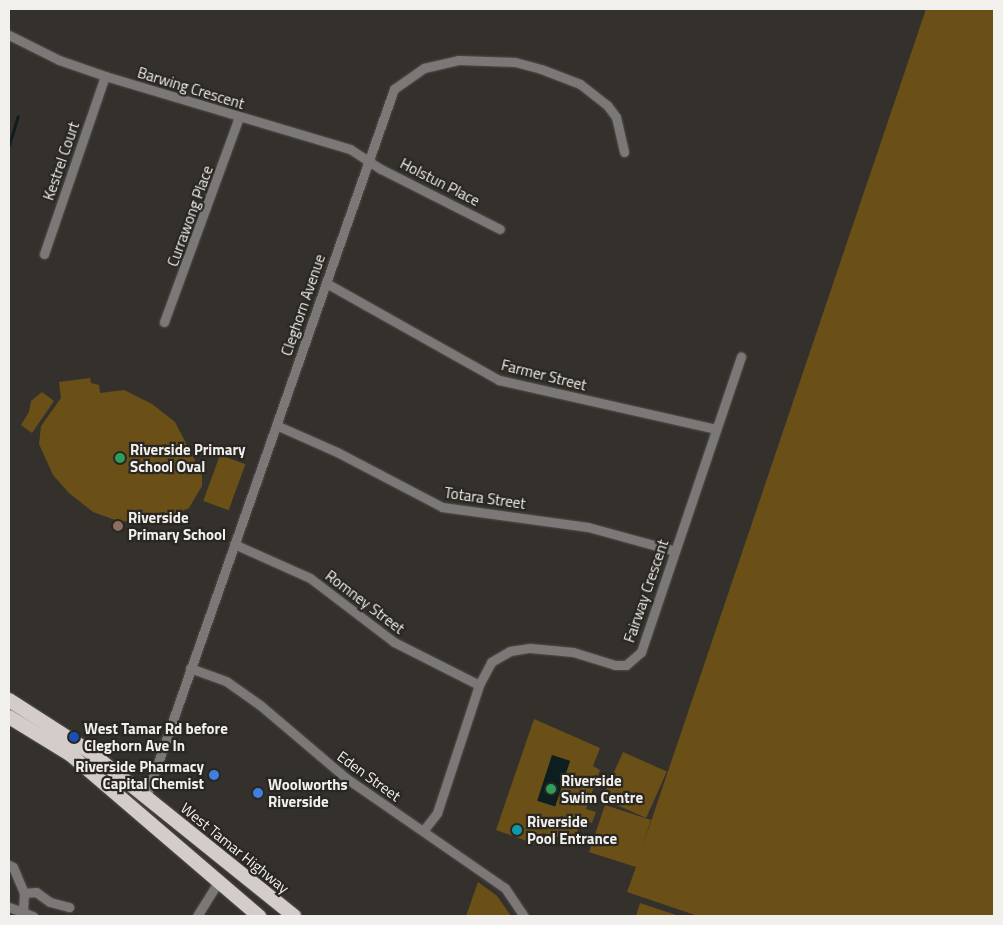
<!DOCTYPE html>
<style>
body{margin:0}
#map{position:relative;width:1003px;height:925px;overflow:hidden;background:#34312c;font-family:"Titillium Web",sans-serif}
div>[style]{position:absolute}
.green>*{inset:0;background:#6a5017;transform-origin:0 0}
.water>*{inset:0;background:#0c1e20;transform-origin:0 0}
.stream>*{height:3px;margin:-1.5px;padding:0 1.5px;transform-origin:1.5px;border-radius:1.5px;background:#0c1e20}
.roads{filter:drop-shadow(0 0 1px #52504b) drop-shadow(0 0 1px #52504b)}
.minor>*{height:9px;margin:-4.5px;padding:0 4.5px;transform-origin:4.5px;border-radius:4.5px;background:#7b7877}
.trunk>*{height:14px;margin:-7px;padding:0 7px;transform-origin:7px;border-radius:7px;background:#d4ccca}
.dots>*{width:14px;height:14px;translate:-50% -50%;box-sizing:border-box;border:2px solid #2a2723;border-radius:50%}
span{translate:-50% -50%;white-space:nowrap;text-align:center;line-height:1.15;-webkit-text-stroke:4.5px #2a2723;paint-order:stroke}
.street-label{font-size:15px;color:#f2f0ed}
.poi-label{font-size:15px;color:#f2f0ed;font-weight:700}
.left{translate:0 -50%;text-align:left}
.right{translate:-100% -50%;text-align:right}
.frame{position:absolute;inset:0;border:10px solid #f2f0ed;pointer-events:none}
</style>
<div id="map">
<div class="green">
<i style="clip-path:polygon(926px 9px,994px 9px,994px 916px,698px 916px,627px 892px,636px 867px,589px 852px,605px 805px,651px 820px,639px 857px)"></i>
<i style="clip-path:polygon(90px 378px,91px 383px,99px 385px,100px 393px,124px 390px,152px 404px,175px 422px,202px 474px,202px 486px,189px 508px,173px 515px,121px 522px,93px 512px,69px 493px,53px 475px,39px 444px,41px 426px,61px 398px,59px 382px)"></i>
<i style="clip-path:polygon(42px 392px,54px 401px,32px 433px,21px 425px,29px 412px,31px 401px)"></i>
<i style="left:220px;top:455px;width:27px;height:49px;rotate:20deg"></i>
<i style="clip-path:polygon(534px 719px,600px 748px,593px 766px,600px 770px,586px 809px,596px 812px,592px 823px,581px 820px,574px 841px,543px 833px,532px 843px,496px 830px)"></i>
<i style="left:623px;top:752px;width:48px;height:51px;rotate:24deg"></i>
<i style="clip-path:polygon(478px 882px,497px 896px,511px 916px,466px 916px)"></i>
<i style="clip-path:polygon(640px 903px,679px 916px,636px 916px)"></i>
</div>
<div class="water">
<i style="left:552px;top:755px;width:19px;height:48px;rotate:18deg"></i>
</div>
<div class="stream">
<i style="left:9px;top:145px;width:30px;rotate:-73deg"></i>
</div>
<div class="roads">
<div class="minor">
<i style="left:9px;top:35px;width:56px;rotate:26.6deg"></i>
<i style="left:59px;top:60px;width:49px;rotate:19.2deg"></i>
<i style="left:105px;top:76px;width:256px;rotate:16.6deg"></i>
<i style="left:350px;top:149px;width:37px;rotate:33deg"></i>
<i style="left:381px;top:169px;width:133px;rotate:26.8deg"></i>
<i style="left:44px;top:254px;width:188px;rotate:-71.1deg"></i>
<i style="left:326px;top:283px;width:198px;rotate:29.3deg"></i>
<i style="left:499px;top:380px;width:222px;rotate:12.7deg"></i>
<i style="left:164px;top:322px;width:218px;rotate:-69.9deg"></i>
<i style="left:276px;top:425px;width:67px;rotate:23.9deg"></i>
<i style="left:337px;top:452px;width:119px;rotate:27.6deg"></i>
<i style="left:442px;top:507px;width:147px;rotate:7.8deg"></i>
<i style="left:588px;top:527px;width:90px;rotate:15.4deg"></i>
<i style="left:234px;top:544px;width:83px;rotate:24.1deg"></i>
<i style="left:310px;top:578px;width:106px;rotate:37.3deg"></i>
<i style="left:394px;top:642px;width:95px;rotate:26.8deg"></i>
<i style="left:190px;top:668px;width:38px;rotate:20deg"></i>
<i style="left:226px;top:681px;width:42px;rotate:35.2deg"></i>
<i style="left:260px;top:705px;width:113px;rotate:40.3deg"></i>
<i style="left:346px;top:778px;width:193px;rotate:34.7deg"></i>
<i style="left:505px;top:888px;width:34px;rotate:56deg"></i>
<i style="left:146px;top:797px;width:750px;rotate:-70.7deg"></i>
<i style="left:394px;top:89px;width:37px;rotate:-35deg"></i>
<i style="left:424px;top:68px;width:35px;rotate:-13deg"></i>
<i style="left:458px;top:60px;width:57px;rotate:2deg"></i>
<i style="left:515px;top:62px;width:27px;rotate:15deg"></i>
<i style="left:541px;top:69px;width:42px;rotate:21deg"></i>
<i style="left:580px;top:84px;width:34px;rotate:38deg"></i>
<i style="left:607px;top:105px;width:15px;rotate:53deg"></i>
<i style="left:616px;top:117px;width:36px;rotate:77deg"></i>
<i style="left:423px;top:831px;width:23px;rotate:-52deg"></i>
<i style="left:437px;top:813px;width:135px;rotate:-71.8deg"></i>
<i style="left:479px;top:685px;width:26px;rotate:-62deg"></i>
<i style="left:491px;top:662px;width:22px;rotate:-30deg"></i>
<i style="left:510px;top:651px;width:20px;rotate:-9deg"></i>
<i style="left:530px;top:648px;width:43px;rotate:5.3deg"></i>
<i style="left:573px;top:652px;width:44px;rotate:17.2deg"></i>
<i style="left:615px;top:665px;width:11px"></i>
<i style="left:626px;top:665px;width:20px;rotate:-41deg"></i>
<i style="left:641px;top:652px;width:312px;rotate:-71.3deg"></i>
<i style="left:9px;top:865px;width:4px;rotate:27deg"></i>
<i style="left:13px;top:867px;width:28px;rotate:67deg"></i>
<i style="left:24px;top:893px;width:19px;rotate:93deg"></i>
<i style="left:24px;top:893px;width:12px;rotate:-5deg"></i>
<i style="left:36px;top:892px;width:17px;rotate:36deg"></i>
<i style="left:50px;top:902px;width:20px;rotate:15deg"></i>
<i style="left:9px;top:907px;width:26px;rotate:21deg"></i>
<i style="left:197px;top:916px;width:39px;rotate:-58deg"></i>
</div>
<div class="trunk">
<i style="left:9px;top:700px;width:96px;rotate:32.7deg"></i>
<i style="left:90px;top:752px;width:262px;rotate:38.8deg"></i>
<i style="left:9px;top:717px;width:73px;rotate:31.5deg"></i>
<i style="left:71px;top:755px;width:248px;rotate:40.6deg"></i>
</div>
</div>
<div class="dots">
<i style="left:120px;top:458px;background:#2e9e5b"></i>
<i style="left:118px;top:526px;background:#8d6e63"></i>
<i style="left:74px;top:737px;background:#1a4fb4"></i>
<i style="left:214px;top:775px;background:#3f7fe0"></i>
<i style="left:551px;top:789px;background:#2e9e5b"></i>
<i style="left:258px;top:793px;background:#3f7fe0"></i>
<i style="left:517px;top:830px;background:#0f9aa8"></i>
</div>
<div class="street-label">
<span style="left:191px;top:88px;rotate:17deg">Barwing Crescent</span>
<span style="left:61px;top:161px;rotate:-71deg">Kestrel Court</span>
<span style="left:440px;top:182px;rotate:27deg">Holstun Place</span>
<span style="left:190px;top:216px;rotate:-70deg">Currawong Place</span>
<span style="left:303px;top:305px;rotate:-71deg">Cleghorn Avenue</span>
<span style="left:544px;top:375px;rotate:14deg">Farmer Street</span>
<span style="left:485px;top:498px;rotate:8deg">Totara Street</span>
<span style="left:646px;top:591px;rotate:-71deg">Fairway Crescent</span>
<span style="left:365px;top:602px;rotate:37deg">Romney Street</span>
<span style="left:369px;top:776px;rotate:36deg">Eden Street</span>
<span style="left:235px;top:848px;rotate:39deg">West Tamar Highway</span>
</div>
<div class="poi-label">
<span class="left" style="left:130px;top:458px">Riverside Primary<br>School Oval</span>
<span class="left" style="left:128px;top:526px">Riverside<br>Primary School</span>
<span class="left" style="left:84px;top:737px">West Tamar Rd before<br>Cleghorn Ave In</span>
<span class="right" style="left:204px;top:775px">Riverside Pharmacy<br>Capital Chemist</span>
<span class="left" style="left:561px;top:789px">Riverside<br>Swim Centre</span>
<span class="left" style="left:268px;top:793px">Woolworths<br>Riverside</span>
<span class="left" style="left:527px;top:830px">Riverside<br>Pool Entrance</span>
</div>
<div class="frame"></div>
</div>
